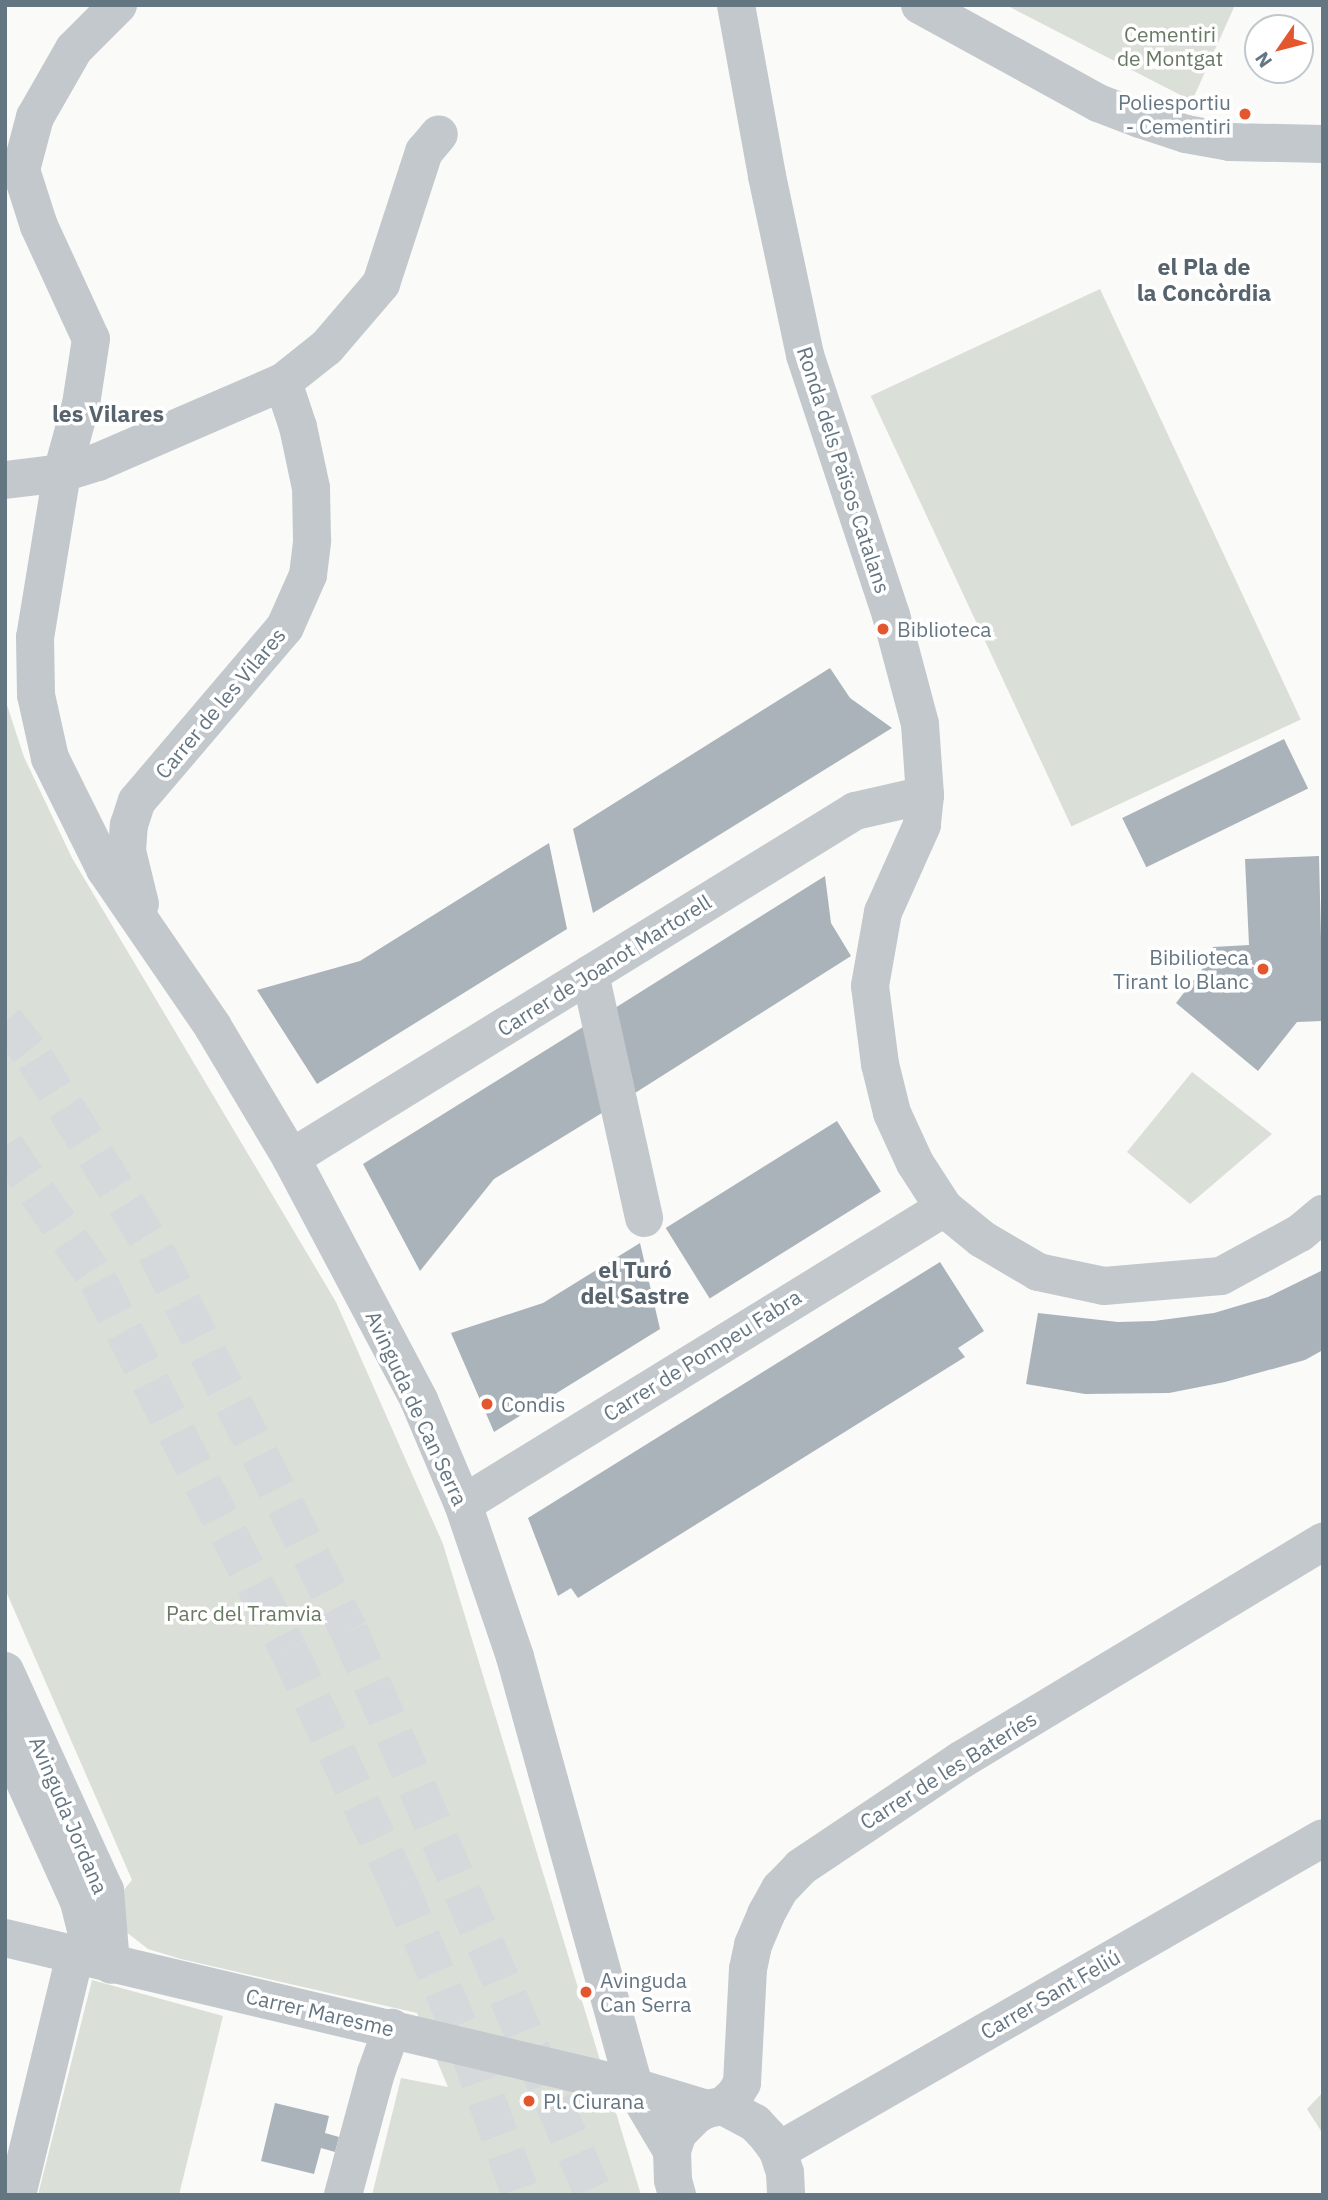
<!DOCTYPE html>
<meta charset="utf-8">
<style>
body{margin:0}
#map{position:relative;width:1328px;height:2200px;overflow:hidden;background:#fafaf8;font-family:"IBM Plex Sans",sans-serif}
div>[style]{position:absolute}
.green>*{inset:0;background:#dadfd7;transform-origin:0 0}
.building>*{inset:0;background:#aab3b9;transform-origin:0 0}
.highway-tunnel>*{height:38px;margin-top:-19px;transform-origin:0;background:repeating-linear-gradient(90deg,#d5d9db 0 38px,transparent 0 57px)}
.minor>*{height:38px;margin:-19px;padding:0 19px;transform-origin:19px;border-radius:19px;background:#c3c8cc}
.dots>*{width:19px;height:19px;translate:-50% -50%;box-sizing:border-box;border:4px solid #fff;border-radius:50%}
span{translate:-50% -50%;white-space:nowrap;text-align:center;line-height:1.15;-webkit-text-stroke:7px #fff;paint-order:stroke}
.park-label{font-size:21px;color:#687a64}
.poi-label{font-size:21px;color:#657683}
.right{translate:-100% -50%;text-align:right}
.left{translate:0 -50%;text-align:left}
.street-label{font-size:21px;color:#657683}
.neighbourhood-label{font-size:23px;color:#57646e;font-weight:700}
.frame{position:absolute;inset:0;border:7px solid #657683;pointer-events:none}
.north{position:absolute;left:1244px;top:14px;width:70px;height:70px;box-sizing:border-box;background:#fff;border:2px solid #c1c8cd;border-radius:50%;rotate:235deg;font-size:19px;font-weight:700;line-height:28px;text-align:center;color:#657683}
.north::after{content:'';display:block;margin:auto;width:24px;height:32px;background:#e4572e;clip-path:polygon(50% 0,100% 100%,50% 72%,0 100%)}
</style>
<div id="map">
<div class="green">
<i style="clip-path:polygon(1006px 5px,1235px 5px,1192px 101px)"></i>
<i style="left:1100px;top:289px;width:475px;height:253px;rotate:65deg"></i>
<i style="clip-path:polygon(5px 699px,24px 757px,72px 858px,336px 1302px,443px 1544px,641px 2195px,372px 2195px,401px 2078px,448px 2087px,417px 2013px,181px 1959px,148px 1949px,125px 1931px,114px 1902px,132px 1880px,5px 1589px)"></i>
<i style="clip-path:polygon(1192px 1072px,1272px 1134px,1190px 1204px,1127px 1152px)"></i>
<i style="clip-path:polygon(92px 1980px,223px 2016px,179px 2195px,38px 2195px)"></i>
<i style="clip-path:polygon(1323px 2092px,1323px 2134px,1307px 2109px)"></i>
</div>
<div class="building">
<i style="clip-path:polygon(830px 668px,850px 698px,892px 728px,593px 913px,573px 829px)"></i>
<i style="left:1284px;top:739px;width:55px;height:180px;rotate:64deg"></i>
<i style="clip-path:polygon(549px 843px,567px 929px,317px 1084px,257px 990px,360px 961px)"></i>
<i style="clip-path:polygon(1319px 856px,1323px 1021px,1297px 1022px,1258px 1071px,1176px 1003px,1210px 959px,1213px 947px,1249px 945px,1245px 859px)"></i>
<i style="clip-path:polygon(825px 876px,831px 923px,851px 956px,635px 1093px,615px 1008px)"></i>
<i style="clip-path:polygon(591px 1022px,610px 1108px,494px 1179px,420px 1271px,363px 1164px)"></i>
<i style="left:837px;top:1121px;width:83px;height:202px;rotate:58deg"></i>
<i style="clip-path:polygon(640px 1243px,660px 1329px,494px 1432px,451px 1333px,543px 1303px)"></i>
<i style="clip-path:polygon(940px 1262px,984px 1331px,958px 1348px,965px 1357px,578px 1598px,571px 1588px,558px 1596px,528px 1518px)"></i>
<i style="clip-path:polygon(1323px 1270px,1323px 1350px,1305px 1360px,1225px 1382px,1169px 1393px,1085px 1394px,1026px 1384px,1038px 1313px,1118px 1322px,1154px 1321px,1214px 1313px,1268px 1297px)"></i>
<i style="clip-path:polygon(275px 2103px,329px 2116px,325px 2133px,339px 2137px,335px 2152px,321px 2148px,314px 2174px,261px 2161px)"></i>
</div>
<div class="highway-tunnel">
<i style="left:5px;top:1021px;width:48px;rotate:51.7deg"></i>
<i style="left:35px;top:1059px;width:228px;rotate:57.9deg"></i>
<i style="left:156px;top:1252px;width:425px;rotate:63deg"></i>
<i style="left:349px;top:1631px;width:615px;rotate:66.52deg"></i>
<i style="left:5px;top:1146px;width:164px;rotate:55.4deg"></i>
<i style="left:98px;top:1281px;width:414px;rotate:62.7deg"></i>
<i style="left:288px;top:1649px;width:261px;rotate:64.8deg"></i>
<i style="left:399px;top:1885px;width:175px;rotate:67.1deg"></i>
<i style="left:467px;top:2046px;width:158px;rotate:70.1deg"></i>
</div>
<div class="minor">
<i style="left:118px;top:5px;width:62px;rotate:135deg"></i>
<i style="left:74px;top:49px;width:78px;rotate:119.8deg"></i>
<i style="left:35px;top:117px;width:55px;rotate:104.8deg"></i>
<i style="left:21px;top:170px;width:59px;rotate:72.2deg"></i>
<i style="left:39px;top:226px;width:124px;rotate:65.3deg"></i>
<i style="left:91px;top:339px;width:66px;rotate:98.7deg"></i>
<i style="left:81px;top:404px;width:72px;rotate:105.4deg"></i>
<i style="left:62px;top:473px;width:166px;rotate:99.3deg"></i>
<i style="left:35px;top:637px;width:58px;rotate:89deg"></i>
<i style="left:36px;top:695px;width:65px;rotate:77.5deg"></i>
<i style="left:50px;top:758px;width:124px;rotate:63.6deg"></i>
<i style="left:105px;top:869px;width:191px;rotate:55.6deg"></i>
<i style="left:213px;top:1027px;width:152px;rotate:59.2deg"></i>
<i style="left:291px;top:1158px;width:274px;rotate:62.1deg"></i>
<i style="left:419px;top:1400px;width:113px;rotate:67.1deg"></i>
<i style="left:463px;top:1504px;width:162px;rotate:71.2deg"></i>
<i style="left:515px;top:1657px;width:446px;rotate:74.5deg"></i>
<i style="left:634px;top:2087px;width:74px;rotate:59.3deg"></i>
<i style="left:736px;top:5px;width:174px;rotate:79.7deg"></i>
<i style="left:767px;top:176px;width:183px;rotate:78deg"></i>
<i style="left:805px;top:355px;width:274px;rotate:71.7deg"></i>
<i style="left:891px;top:615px;width:113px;rotate:75.1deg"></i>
<i style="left:920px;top:724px;width:71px;rotate:86deg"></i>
<i style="left:925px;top:795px;width:30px;rotate:96deg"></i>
<i style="left:922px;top:825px;width:95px;rotate:114.1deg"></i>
<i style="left:883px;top:912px;width:75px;rotate:100deg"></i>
<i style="left:870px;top:986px;width:79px;rotate:82.7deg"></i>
<i style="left:880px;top:1064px;width:50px;rotate:76.2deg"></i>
<i style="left:892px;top:1113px;width:55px;rotate:65.3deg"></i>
<i style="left:915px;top:1163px;width:54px;rotate:57.2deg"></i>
<i style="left:944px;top:1208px;width:49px;rotate:39.2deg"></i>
<i style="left:982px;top:1239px;width:65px;rotate:30.5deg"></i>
<i style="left:1038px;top:1272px;width:67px;rotate:12deg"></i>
<i style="left:1104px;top:1286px;width:117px;rotate:-4.9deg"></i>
<i style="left:1221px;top:1276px;width:90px;rotate:-28.6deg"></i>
<i style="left:1300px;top:1233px;width:30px;rotate:-40deg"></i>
<i style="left:920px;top:5px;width:203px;rotate:28.8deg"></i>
<i style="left:1098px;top:103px;width:45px;rotate:20.9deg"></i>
<i style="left:1140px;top:119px;width:48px;rotate:18.1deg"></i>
<i style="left:1186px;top:134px;width:45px;rotate:10.3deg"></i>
<i style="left:1230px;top:142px;width:93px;rotate:1.2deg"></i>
<i style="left:5px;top:480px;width:57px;rotate:-7deg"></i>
<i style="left:62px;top:473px;width:38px;rotate:-17deg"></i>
<i style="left:98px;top:462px;width:202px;rotate:-23.4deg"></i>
<i style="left:283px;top:382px;width:56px;rotate:-38.5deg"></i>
<i style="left:327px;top:347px;width:83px;rotate:-49.4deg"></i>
<i style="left:381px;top:284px;width:139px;rotate:-72deg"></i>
<i style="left:424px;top:152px;width:23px;rotate:-50deg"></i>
<i style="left:140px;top:904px;width:55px;rotate:-103.8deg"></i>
<i style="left:127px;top:851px;width:26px;rotate:-86deg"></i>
<i style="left:129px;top:825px;width:25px;rotate:-72deg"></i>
<i style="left:137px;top:801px;width:228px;rotate:-49.6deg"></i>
<i style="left:285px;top:627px;width:57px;rotate:-66.1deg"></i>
<i style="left:308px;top:575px;width:35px;rotate:-83deg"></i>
<i style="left:312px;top:540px;width:52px;rotate:-91.1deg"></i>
<i style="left:311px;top:488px;width:62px;rotate:-102deg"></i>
<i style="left:298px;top:427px;width:47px;rotate:-108.4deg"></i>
<i style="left:590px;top:974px;width:250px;rotate:77.5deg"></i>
<i style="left:291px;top:1158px;width:662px;rotate:-31.6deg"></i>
<i style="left:855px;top:811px;width:72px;rotate:-12.9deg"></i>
<i style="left:463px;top:1504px;width:565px;rotate:-31.61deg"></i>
<i style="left:5px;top:1671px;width:241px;rotate:65.5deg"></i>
<i style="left:105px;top:1890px;width:75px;rotate:85.4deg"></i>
<i style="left:5px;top:1738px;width:180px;rotate:65.7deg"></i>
<i style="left:79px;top:1902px;width:34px;rotate:76deg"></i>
<i style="left:87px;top:1935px;width:16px;rotate:50deg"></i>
<i style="left:5px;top:1938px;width:646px;rotate:13.33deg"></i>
<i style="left:634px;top:2087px;width:76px;rotate:16.8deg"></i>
<i style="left:723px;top:2106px;width:16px;rotate:-43deg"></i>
<i style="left:735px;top:2095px;width:14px;rotate:-60deg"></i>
<i style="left:742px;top:2083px;width:114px;rotate:-87deg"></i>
<i style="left:748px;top:1969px;width:25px;rotate:-78deg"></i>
<i style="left:753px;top:1945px;width:34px;rotate:-67deg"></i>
<i style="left:766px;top:1914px;width:29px;rotate:-61deg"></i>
<i style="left:780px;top:1889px;width:30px;rotate:-46deg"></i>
<i style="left:801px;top:1867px;width:192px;rotate:-33.8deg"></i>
<i style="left:961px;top:1760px;width:423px;rotate:-31.1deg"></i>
<i style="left:778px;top:2151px;width:628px;rotate:-29.87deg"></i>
<i style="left:17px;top:2195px;width:246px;rotate:-76.4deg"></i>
<i style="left:343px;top:2195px;width:126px;rotate:-74.9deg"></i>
<i style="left:376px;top:2073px;width:48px;rotate:-70.4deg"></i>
<i style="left:677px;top:2195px;width:16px;rotate:-105deg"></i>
<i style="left:673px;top:2180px;width:29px;rotate:-92deg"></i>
<i style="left:672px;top:2151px;width:19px;rotate:-72deg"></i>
<i style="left:678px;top:2133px;width:25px;rotate:-45deg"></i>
<i style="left:696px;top:2115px;width:13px;rotate:-29deg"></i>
<i style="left:707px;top:2109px;width:16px;rotate:-11deg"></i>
<i style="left:723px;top:2106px;width:36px;rotate:28deg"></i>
<i style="left:755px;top:2123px;width:19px;rotate:47deg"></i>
<i style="left:768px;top:2137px;width:17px;rotate:54deg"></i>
<i style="left:778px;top:2151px;width:23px;rotate:72deg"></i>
<i style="left:785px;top:2173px;width:22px;rotate:87deg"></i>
</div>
<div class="dots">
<i style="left:1245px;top:114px;background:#e4572e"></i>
<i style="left:883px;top:629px;background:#e4572e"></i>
<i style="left:1263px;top:969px;background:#e4572e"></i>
<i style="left:487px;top:1404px;background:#e4572e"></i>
<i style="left:586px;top:1992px;background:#e4572e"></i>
<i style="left:529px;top:2101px;background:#e4572e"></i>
</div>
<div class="park-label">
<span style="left:1170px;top:46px">Cementiri<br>de Montgat</span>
<span style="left:244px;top:1613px">Parc del Tramvia</span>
</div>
<div class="poi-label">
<span class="right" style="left:1231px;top:114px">Poliesportiu<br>- Cementiri</span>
<span class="left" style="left:897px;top:629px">Biblioteca</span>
<span class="right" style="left:1249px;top:969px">Bibilioteca<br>Tirant lo Blanc</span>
<span class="left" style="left:501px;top:1404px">Condis</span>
<span class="left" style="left:600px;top:1992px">Avinguda<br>Can Serra</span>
<span class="left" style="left:543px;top:2101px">Pl. Ciurana</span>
</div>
<div class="street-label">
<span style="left:844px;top:470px;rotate:72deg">Ronda dels Països Catalans</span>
<span style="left:220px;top:703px;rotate:-50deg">Carrer de les Vilares</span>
<span style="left:604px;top:965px;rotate:-32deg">Carrer de Joanot Martorell</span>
<span style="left:702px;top:1355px;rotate:-32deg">Carrer de Pompeu Fabra</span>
<span style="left:417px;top:1408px;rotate:65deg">Avinguda de Can Serra</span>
<span style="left:948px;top:1770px;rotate:-32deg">Carrer de les Bateríes</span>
<span style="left:69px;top:1815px;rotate:67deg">Avinguda Jordana</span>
<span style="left:1050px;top:1994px;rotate:-30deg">Carrer Sant Feliú</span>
<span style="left:320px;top:2012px;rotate:13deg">Carrer Maresme</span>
</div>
<div class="neighbourhood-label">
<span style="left:1204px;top:279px">el Pla de<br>la Concòrdia</span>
<span style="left:108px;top:413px">les Vilares</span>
<span style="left:635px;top:1282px">el Turó<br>del Sastre</span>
</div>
<div class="frame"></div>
<div class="north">N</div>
</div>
